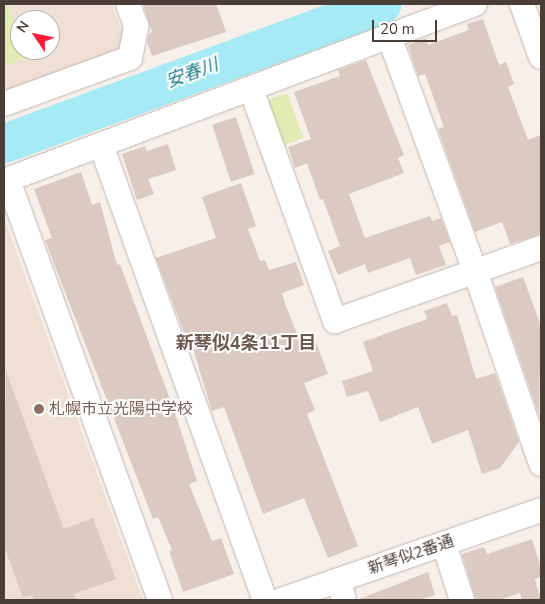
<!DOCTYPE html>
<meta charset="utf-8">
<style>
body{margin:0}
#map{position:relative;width:545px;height:604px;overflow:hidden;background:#f6efea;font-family:"Nunito Sans","Noto Sans JP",sans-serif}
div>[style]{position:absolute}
.education>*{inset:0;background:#efdfd4}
.green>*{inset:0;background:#e1ebb2;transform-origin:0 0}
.river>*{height:39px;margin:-19.5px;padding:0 19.5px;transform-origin:19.5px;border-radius:19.5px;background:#a5eaf4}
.building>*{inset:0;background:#dbcac2;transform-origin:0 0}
.roads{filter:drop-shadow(0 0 1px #c5b7af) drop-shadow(0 0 1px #c5b7af)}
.minor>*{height:24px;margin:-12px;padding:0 12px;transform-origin:12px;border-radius:12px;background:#fff}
.dots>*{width:14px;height:14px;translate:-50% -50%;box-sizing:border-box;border:2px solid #fff;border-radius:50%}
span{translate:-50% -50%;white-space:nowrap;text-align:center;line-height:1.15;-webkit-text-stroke:4px #fff;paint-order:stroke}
.education-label{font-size:16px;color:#785e54}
.left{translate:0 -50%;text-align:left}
.street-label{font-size:16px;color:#4a3e38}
.water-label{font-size:18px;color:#237b89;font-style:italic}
.neighbourhood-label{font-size:18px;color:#6d584e;font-weight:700}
.frame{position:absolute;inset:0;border:5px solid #4a3e38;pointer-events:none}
.north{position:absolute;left:10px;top:10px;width:50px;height:50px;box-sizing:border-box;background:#fff;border:1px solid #b7b2af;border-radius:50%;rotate:304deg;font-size:14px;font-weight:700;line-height:20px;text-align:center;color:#4a3e38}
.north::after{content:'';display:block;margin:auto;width:18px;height:22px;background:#ff1837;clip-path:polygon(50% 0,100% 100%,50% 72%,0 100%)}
.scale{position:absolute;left:372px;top:20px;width:65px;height:22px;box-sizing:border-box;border:2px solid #4a3e38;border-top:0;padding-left:6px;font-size:15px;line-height:18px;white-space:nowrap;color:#4a3e38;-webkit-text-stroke:4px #fff;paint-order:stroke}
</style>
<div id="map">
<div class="education">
<i style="clip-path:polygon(evenodd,4px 4px,112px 4px,125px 39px,115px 55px,4px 96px,4px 4px,20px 20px,50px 20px,50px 50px,20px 50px,20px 20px)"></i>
<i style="clip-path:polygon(4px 218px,143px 600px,4px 600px)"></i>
</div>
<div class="green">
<i style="clip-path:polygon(4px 4px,7px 4px,20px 39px,20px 50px,24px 50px,27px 57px,4px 67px)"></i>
<i style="left:287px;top:93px;width:48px;height:26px;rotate:70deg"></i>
</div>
<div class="river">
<i style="left:4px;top:143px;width:402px;rotate:-20.2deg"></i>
</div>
<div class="building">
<i style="clip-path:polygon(143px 4px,216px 4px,226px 32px,152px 56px,147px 42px,149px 34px,152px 32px)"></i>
<i style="clip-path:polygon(483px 19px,499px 65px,506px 62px,514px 84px,508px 87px,528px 140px,541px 135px,541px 234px,510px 244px,502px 222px,475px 232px,438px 129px,444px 127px,425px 74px,418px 76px,408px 45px,426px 38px,428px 45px,469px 30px,467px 24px)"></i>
<i style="clip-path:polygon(366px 60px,404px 155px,398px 158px,404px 173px,349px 194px,365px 238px,430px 216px,432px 221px,441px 218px,450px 242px,439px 246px,446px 265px,416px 275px,410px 258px,368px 273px,365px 264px,338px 275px,328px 251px,340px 246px,323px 199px,320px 200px,307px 163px,295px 168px,288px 147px,311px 139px,294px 92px,340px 76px,338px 70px)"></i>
<i style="left:236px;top:117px;width:60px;height:25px;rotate:72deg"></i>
<i style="clip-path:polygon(168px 144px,176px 170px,148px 179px,154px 194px,137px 200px,122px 154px,145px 146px,147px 151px)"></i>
<i style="clip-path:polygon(81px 172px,92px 205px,100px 202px,117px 265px,120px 264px,175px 413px,197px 481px,189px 484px,212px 541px,221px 538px,234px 574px,183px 592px,169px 551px,172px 550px,158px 517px,153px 519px,45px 240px,52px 238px,34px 189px)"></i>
<i style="clip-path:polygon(241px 183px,256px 226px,248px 229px,260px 261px,265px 260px,269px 270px,296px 262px,304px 285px,282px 293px,285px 304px,298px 336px,312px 332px,328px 374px,304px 383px,315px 410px,307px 414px,358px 546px,328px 558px,304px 498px,263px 514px,224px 407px,212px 411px,191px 342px,188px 343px,156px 258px,216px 238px,202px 197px)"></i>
<i style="clip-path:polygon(523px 277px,541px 326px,539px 415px,495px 287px)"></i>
<i style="clip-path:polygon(447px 303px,452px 316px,457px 315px,476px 379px,495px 373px,519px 442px,500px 468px,482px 474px,468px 430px,432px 444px,418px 407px,380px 422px,368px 391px,347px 397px,342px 381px,373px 371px,363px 342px,427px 319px,424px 311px)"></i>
<i style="clip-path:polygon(6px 371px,64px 529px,93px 518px,116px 579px,74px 594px,76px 600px,34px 600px,32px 595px,23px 598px,4px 546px)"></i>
<i style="clip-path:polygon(532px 539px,541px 568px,541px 577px,535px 579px,541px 600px,522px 600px,520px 593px,499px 600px,476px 600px,462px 554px,484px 547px,487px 554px)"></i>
<i style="clip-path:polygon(428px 572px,435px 595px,420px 600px,357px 600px)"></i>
</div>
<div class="roads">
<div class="minor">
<i style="left:522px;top:4px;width:56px;rotate:70.3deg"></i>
<i style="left:389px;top:36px;width:250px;rotate:69.9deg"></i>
<i style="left:475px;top:271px;width:204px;rotate:71.1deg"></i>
<i style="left:251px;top:89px;width:247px;rotate:70.1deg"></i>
<i style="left:335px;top:321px;width:219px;rotate:-19.5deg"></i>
<i style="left:4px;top:104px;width:134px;rotate:-20.1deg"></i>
<i style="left:130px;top:58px;width:33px;rotate:-79deg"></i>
<i style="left:136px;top:26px;width:23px;rotate:-110deg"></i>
<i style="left:101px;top:145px;width:484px;rotate:70.2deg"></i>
<i style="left:8px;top:180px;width:447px;rotate:70.1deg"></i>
<i style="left:4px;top:181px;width:503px;rotate:-20.6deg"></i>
<i style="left:444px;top:544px;width:59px;rotate:72.2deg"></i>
<i style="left:339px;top:580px;width:21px;rotate:76deg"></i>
<i style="left:281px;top:600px;width:275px;rotate:-19.1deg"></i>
</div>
</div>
<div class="dots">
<i style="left:39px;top:409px;background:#8d6e63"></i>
</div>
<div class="education-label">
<span class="left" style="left:49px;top:409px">札幌市立光陽中学校</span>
</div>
<div class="street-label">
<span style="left:411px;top:555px;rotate:-19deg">新琴似2番通</span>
</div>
<div class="water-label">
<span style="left:192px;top:73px;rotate:-20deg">安春川</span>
</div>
<div class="neighbourhood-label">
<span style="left:246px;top:343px">新琴似4条11丁目</span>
</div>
<div class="frame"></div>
<div class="north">N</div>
<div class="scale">20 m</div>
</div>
